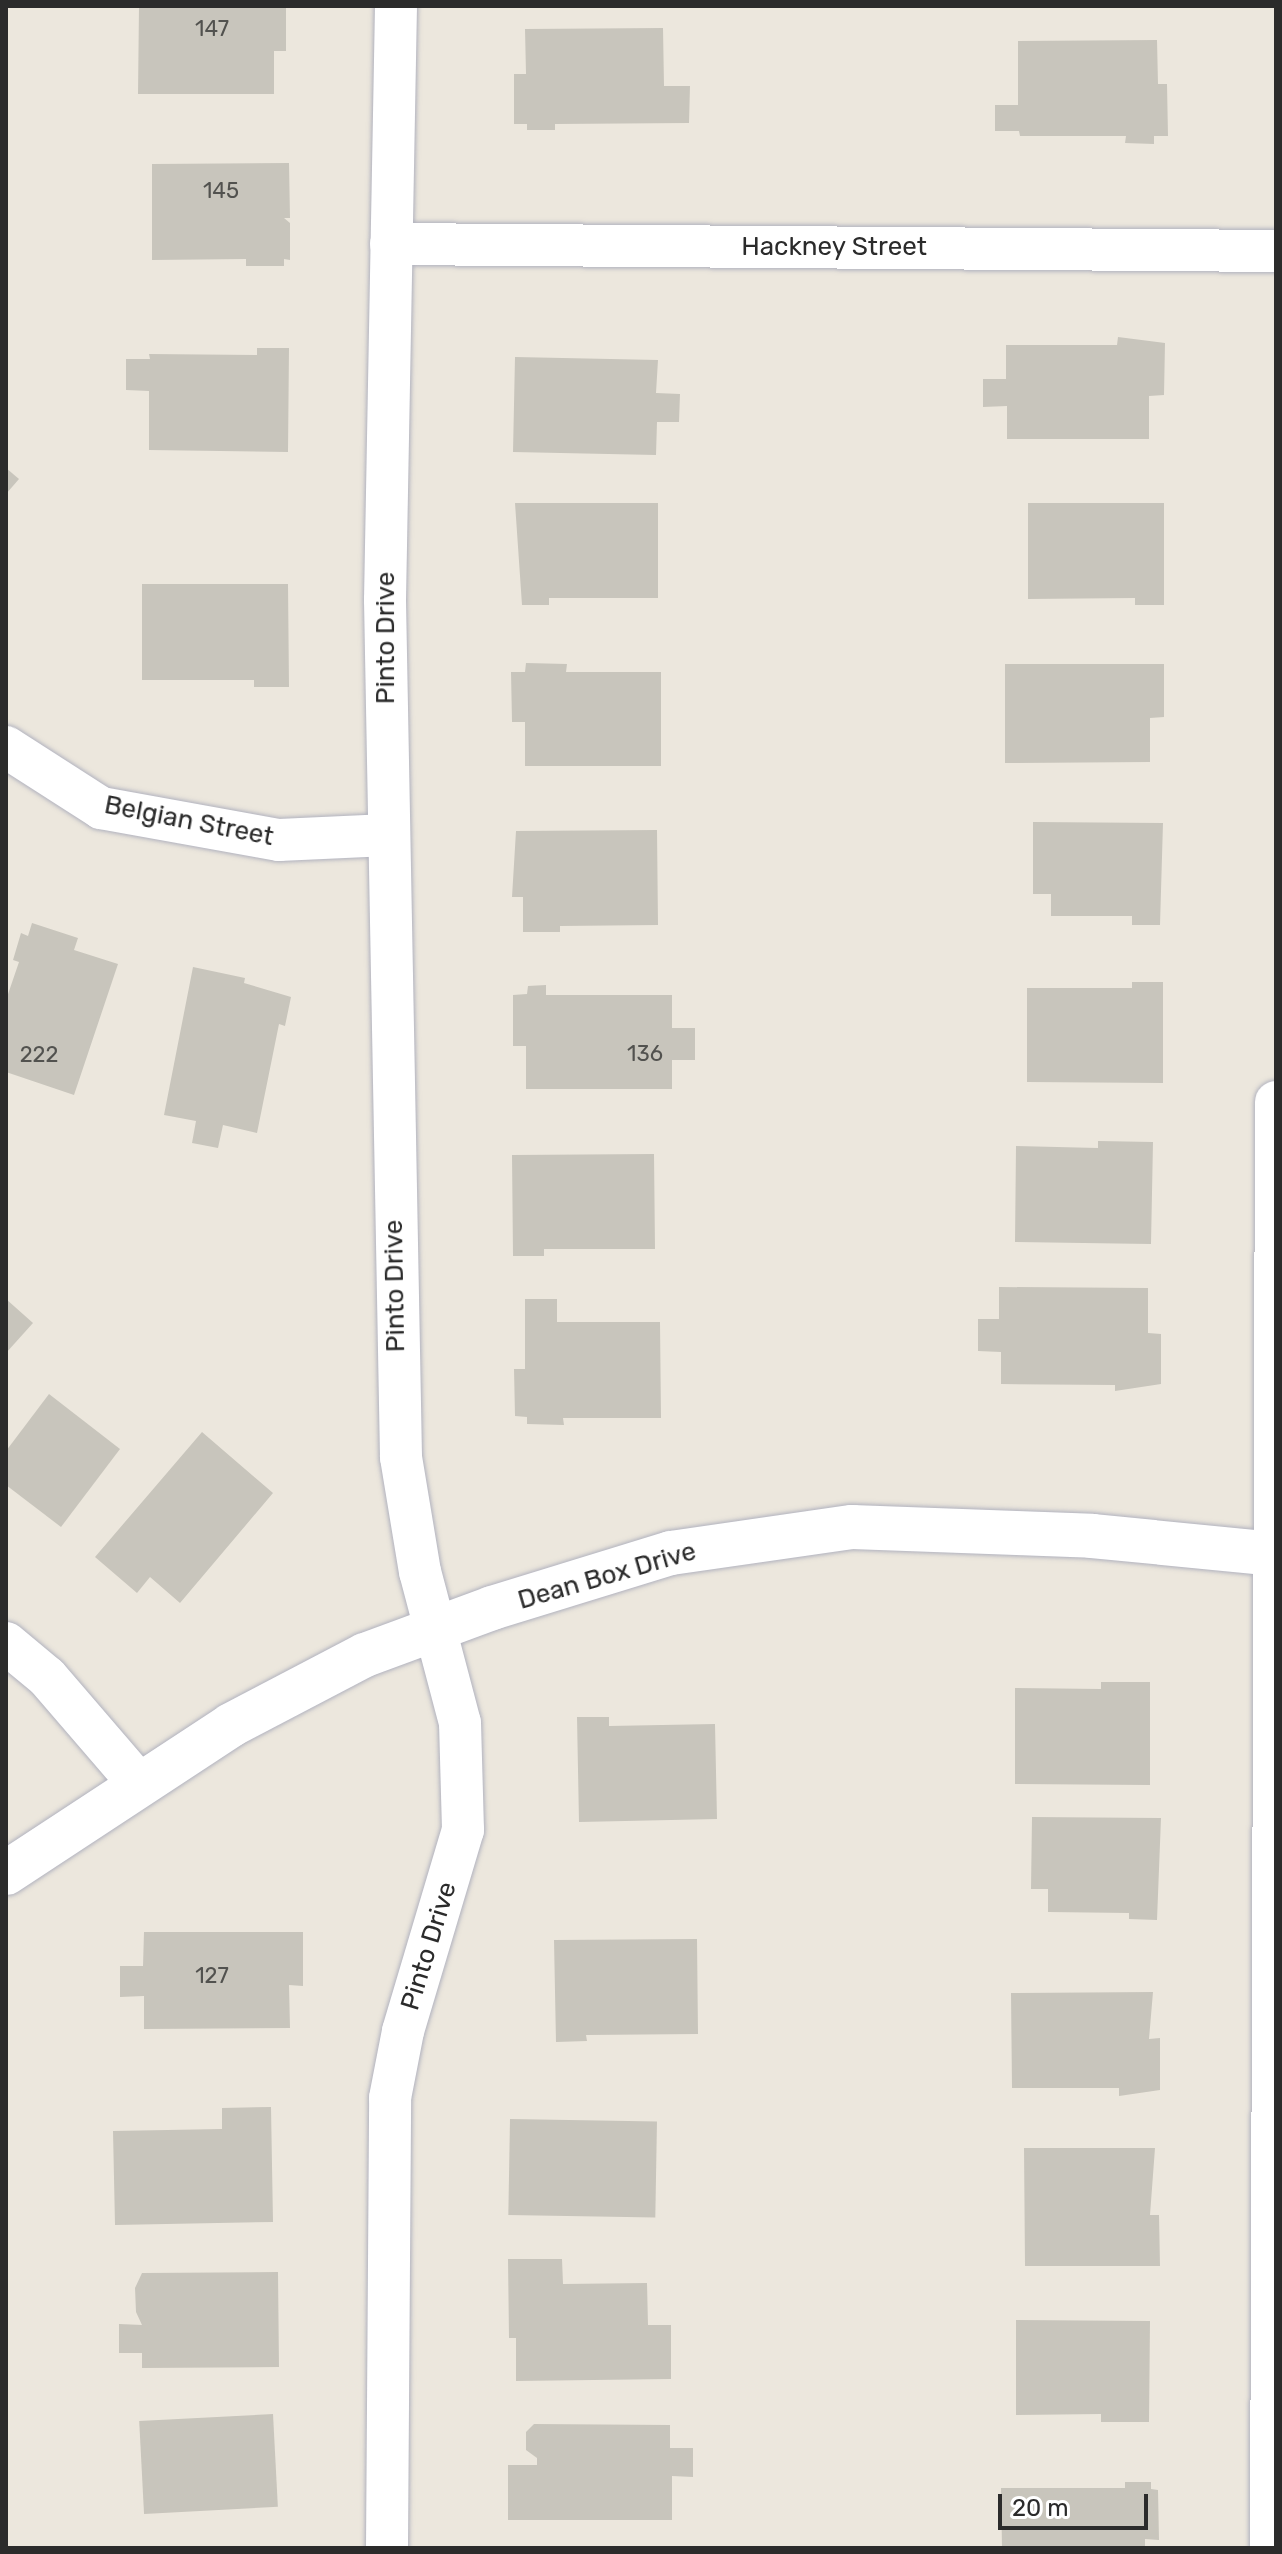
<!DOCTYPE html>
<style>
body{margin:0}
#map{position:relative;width:1282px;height:2554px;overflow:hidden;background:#ece7dd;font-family:Rubik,sans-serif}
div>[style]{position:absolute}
.building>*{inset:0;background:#c8c5bc;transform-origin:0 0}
.roads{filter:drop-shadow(0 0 2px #b1b2be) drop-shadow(0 0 2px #b1b2be)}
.minor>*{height:42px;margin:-21px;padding:0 21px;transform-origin:21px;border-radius:21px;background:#fff}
.tertiary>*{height:44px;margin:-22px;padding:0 22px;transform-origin:22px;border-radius:22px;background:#fff}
span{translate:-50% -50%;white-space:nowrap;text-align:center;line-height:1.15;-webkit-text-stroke:6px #fff;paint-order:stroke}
.number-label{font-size:22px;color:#52524f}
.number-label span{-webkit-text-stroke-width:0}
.street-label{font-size:26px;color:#2b2b2b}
.frame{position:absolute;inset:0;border:8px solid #2b2b2b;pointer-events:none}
.scale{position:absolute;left:998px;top:2494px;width:150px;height:36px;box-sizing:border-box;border:4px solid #2b2b2b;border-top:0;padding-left:10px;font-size:24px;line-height:28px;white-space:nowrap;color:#2b2b2b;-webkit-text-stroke:6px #fff;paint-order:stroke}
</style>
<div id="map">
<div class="building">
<i style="clip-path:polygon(139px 6px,286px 6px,286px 51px,274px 51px,274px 94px,138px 94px)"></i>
<i style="clip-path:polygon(663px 28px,664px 86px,690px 86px,689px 123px,555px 124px,555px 130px,527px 130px,527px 124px,514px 124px,514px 74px,526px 74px,525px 29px)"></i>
<i style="clip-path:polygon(1157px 40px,1158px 84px,1167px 84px,1168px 136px,1154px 136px,1154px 144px,1125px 143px,1126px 136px,1020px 136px,1019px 131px,995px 131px,995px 105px,1018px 105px,1018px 41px)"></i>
<i style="clip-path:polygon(289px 163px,290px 218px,284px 218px,290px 223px,290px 260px,284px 259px,284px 266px,246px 266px,246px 259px,152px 260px,152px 164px)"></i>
<i style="clip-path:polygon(1118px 337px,1165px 343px,1164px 395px,1149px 396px,1149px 439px,1007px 439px,1007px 406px,983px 407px,983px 379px,1006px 379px,1006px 345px,1117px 345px)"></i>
<i style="clip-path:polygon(257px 348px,289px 348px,288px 452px,149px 450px,149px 391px,126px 390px,126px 359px,150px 359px,149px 354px,257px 355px)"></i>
<i style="clip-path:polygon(515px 357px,658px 360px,656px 393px,680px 394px,679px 422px,657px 422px,656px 455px,513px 452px)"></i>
<i style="clip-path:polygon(6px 468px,19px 479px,6px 494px)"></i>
<i style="clip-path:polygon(515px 503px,658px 503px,658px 598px,549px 598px,549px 605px,522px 605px)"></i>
<i style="clip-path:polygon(1028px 503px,1164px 503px,1164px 605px,1135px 605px,1135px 598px,1028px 599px)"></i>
<i style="clip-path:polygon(142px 584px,288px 584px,289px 687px,254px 687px,254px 680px,142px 680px)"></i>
<i style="clip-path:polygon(526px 663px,567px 664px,566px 672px,661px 672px,661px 766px,525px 766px,525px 722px,512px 722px,511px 672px,525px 672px)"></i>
<i style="clip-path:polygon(1005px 664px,1164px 664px,1164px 717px,1150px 718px,1150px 762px,1005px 763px)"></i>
<i style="clip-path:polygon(1033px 822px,1163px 823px,1160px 925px,1132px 925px,1132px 916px,1051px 916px,1051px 894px,1033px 894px)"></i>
<i style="clip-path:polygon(657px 830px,658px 925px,560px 926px,560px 932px,523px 932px,523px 897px,512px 897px,516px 831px)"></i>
<i style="clip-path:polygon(32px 923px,78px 938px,74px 950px,118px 964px,74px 1095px,6px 1072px,6px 1000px,19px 962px,13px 960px,21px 933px,28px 936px)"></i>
<i style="clip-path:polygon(193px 967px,245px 978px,244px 983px,291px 997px,285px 1026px,279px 1024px,257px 1133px,223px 1125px,218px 1148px,192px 1143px,196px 1121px,164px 1115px)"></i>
<i style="clip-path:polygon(1132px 982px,1163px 982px,1163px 1083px,1027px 1082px,1027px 988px,1132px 988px)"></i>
<i style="clip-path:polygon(546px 985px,546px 995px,672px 995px,672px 1028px,695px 1028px,695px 1060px,672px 1060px,672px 1089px,526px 1089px,526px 1046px,513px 1046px,513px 995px,527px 994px,528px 986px)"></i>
<i style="clip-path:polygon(1098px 1141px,1153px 1142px,1151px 1244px,1015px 1242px,1016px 1146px,1098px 1148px)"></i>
<i style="clip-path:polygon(654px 1154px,655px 1249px,544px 1249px,544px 1256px,513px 1256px,512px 1155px)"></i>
<i style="clip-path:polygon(999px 1287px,1148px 1288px,1148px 1333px,1161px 1334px,1161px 1384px,1115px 1391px,1115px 1385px,1001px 1384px,1001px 1352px,978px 1351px,978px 1319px,999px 1319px)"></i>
<i style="clip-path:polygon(6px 1299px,33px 1323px,6px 1353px)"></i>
<i style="clip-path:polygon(525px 1299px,557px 1299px,557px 1322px,660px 1322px,661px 1418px,563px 1418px,564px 1425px,527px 1424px,527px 1417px,515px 1416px,514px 1369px,525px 1369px)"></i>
<i style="clip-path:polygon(49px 1394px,120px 1449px,61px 1527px,6px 1485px,6px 1451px)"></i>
<i style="clip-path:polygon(202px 1432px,273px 1493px,180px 1603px,150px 1577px,137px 1593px,95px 1557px)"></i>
<i style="clip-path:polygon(1101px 1682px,1150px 1682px,1150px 1785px,1015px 1784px,1015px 1688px,1101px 1689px)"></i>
<i style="clip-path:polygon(577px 1717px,609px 1717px,609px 1726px,715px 1724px,717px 1819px,579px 1822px)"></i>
<i style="clip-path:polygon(1032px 1817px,1161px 1818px,1157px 1920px,1129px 1919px,1129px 1913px,1048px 1912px,1048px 1889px,1031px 1889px)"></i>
<i style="clip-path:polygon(144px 1932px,303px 1932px,303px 1986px,289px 1985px,290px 2028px,144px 2029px,144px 1996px,120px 1997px,120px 1966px,143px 1966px)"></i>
<i style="clip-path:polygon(697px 1939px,698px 2034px,586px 2035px,587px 2041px,556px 2042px,554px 1940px)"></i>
<i style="clip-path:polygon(1153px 1992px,1149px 2039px,1160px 2038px,1160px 2090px,1119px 2096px,1119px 2088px,1012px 2088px,1011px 1993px)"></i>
<i style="clip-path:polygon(271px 2107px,273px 2222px,115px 2225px,113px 2131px,222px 2129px,222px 2108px)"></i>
<i style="left:510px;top:2119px;width:147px;height:96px;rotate:1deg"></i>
<i style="clip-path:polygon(1024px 2148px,1155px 2148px,1150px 2215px,1159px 2215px,1160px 2266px,1025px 2266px)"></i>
<i style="clip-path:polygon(508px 2259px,562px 2259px,563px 2284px,647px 2283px,648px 2325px,671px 2325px,671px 2379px,516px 2381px,516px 2338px,509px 2338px)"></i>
<i style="clip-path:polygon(278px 2272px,279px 2367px,142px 2368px,142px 2353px,119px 2353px,119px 2324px,142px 2325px,136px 2312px,135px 2288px,142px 2273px)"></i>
<i style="clip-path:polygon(1016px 2320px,1150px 2321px,1149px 2422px,1101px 2422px,1101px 2414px,1016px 2415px)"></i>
<i style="left:273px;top:2414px;width:93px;height:134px;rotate:87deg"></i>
<i style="clip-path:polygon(534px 2424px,670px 2425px,670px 2448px,693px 2448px,693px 2477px,672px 2476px,672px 2520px,508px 2520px,508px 2465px,537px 2465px,537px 2458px,526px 2450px,526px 2432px)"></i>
<i style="clip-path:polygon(1125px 2482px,1151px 2482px,1151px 2489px,1158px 2490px,1159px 2540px,1145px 2539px,1145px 2548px,1002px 2548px,1001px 2488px,1125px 2488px)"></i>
</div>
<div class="roads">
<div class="minor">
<i style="left:391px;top:244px;width:885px;rotate:0.45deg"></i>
<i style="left:6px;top:747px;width:113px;rotate:32.7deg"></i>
<i style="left:101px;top:808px;width:181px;rotate:10.2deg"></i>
<i style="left:279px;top:840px;width:109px;rotate:-2.6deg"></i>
<i style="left:6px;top:1643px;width:53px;rotate:39.7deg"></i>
<i style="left:47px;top:1677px;width:141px;rotate:49.3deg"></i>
<i style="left:387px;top:2548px;width:450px;rotate:-89.6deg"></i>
<i style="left:390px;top:2098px;width:68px;rotate:-79deg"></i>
<i style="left:403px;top:2031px;width:210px;rotate:-73.4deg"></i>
<i style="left:463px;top:1830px;width:107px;rotate:-91.6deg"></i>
<i style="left:460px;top:1723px;width:156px;rotate:-104.8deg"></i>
<i style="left:420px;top:1572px;width:117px;rotate:-99.4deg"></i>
<i style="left:401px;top:1457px;width:857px;rotate:-91.07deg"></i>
<i style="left:385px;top:600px;width:594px;rotate:-88.94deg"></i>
<i style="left:1271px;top:2548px;width:1446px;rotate:-89.8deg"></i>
</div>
<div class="tertiary">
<i style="left:6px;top:1873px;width:269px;rotate:-33.3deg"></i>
<i style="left:231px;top:1725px;width:151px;rotate:-27.6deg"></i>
<i style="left:365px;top:1655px;width:135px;rotate:-20.3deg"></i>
<i style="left:492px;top:1608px;width:187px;rotate:-17.1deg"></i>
<i style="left:671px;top:1553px;width:183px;rotate:-8.2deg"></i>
<i style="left:852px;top:1527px;width:240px;rotate:2.1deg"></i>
<i style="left:1092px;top:1536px;width:185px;rotate:5.6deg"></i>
</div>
</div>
<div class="number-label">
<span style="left:212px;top:29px">147</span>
<span style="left:221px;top:191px">145</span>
<span style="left:645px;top:1054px">136</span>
<span style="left:39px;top:1055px">222</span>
<span style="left:212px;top:1976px">127</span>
</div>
<div class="street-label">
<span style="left:834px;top:247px">Hackney Street</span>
<span style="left:386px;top:638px;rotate:-90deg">Pinto Drive</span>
<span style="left:189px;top:821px;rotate:11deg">Belgian Street</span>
<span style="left:395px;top:1286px;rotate:-91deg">Pinto Drive</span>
<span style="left:607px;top:1576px;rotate:-16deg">Dean Box Drive</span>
<span style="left:429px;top:1946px;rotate:-73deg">Pinto Drive</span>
</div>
<div class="frame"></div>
<div class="scale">20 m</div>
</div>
